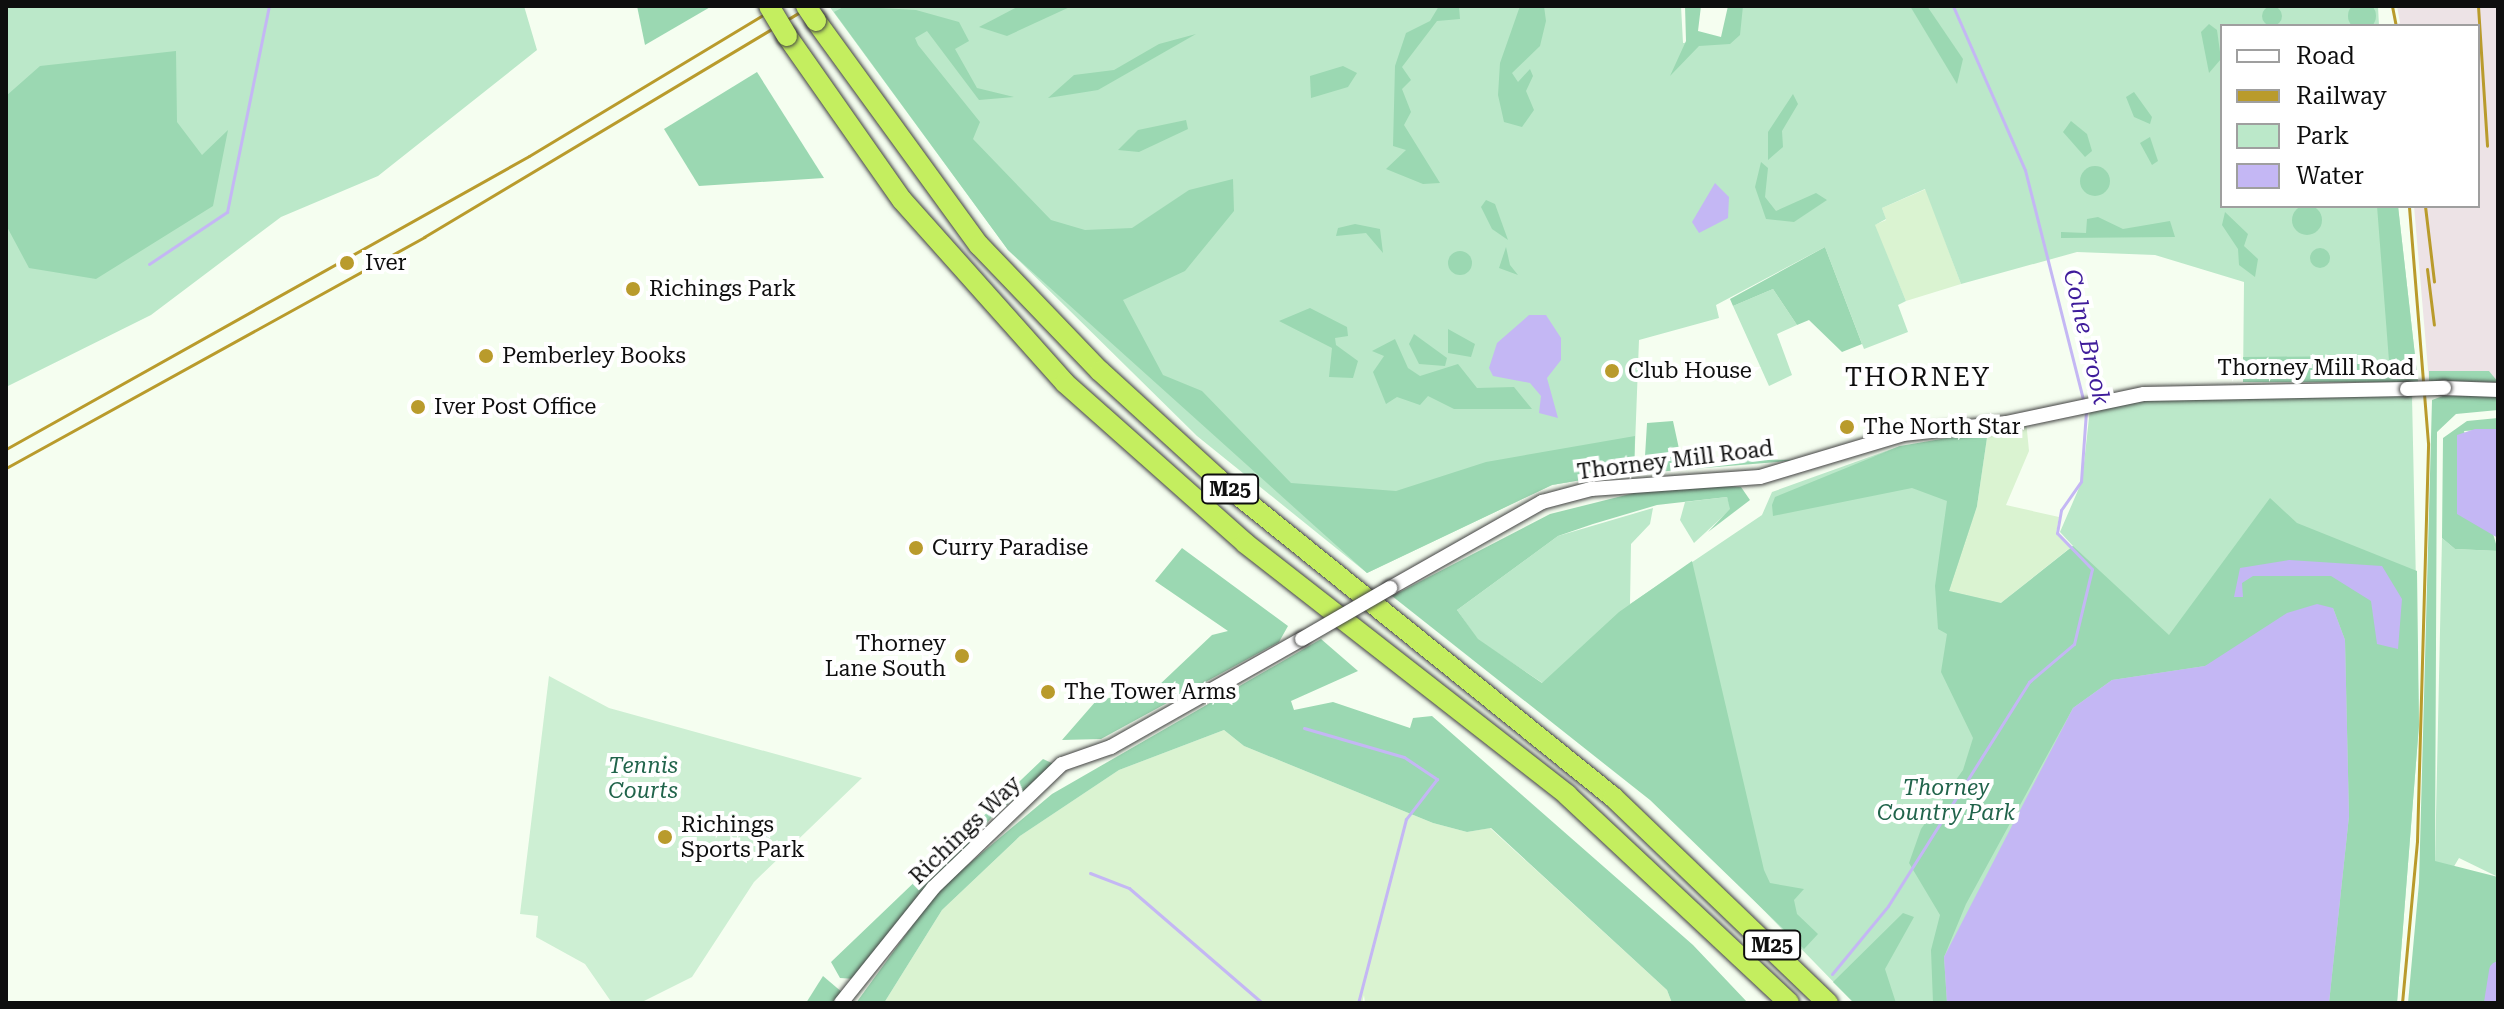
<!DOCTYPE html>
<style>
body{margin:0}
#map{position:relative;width:2504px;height:1009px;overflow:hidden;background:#f5fef0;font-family:"Roboto Serif",serif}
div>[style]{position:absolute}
.industrial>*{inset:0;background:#ede3e6}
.farmland>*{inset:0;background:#daf3d1}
.green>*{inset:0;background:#bbe8c9}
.forest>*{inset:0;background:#9bd8b2}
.round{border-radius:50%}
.pitch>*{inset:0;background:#cdefd3}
.water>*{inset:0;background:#c4b7f4}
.stream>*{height:3px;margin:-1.5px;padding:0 1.5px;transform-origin:1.5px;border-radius:1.5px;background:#c4b7f4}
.river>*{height:18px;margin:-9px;padding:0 9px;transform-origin:9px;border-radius:9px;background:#c4b7f4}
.roads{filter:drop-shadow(0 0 2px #414141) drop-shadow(0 0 2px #414141)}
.tertiary>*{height:14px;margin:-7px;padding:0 7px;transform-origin:7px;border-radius:7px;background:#fff}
.motorway>*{height:20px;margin:-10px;padding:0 10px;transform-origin:10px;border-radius:10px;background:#c4ee5f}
.rail>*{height:3px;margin:-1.5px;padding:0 1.5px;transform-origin:1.5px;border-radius:1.5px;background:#b99b2c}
.bridges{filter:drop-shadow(0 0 2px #414141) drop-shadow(0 0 2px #414141)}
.tertiary-bridge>*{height:14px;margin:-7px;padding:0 7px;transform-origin:7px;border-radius:7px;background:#fff}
.motorway-bridge>*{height:20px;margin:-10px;padding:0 10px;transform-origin:10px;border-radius:10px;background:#c4ee5f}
.dots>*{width:22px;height:22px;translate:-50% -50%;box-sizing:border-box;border:4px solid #fff;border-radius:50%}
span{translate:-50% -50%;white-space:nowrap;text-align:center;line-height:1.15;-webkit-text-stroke:8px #fff;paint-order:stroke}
.shield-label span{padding:2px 6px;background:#fff;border:2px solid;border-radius:6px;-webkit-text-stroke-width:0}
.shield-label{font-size:20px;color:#0e0e0e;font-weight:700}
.poi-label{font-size:22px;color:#0e0e0e}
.left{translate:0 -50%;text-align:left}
.right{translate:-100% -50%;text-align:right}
.street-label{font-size:22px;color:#0e0e0e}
.park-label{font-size:22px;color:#21644b;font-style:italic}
.water-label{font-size:24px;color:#3f1c9b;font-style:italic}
.quarter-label{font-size:26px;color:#0e0e0e;letter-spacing:2px}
.frame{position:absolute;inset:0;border:8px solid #0e0e0e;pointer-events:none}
.legend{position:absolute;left:2220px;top:24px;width:260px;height:184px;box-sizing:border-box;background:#fff;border:2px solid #9f9f9f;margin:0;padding:10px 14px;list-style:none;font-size:24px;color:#0e0e0e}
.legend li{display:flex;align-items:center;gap:16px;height:40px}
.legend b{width:40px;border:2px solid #9f9f9f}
</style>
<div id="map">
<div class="industrial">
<i style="clip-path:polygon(2397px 6px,2498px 6px,2498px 382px,2429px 381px,2414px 206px,2478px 206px,2478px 26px,2391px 26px,2400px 23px)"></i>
</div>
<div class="farmland">
<i style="clip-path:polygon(1926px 189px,1961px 284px,1906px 301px,1874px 225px,1886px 220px,1882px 208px)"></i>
<i style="clip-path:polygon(2026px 420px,2029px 451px,2006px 505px,2059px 517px,2056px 534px,2070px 548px,2001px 603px,1948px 591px,1977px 506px,1988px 431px)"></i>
<i style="clip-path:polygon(1224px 730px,1244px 746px,1433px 823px,1467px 832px,1490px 828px,1667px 990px,1672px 1003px,1365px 1003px,1364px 995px,1362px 1003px,884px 1003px,942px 910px,1020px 836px,1119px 770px)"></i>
</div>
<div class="green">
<i style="clip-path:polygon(6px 6px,524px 6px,537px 50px,378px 176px,281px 217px,151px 315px,6px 387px)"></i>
<i style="clip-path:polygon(829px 6px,1681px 6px,1683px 43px,1734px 39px,1740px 6px,2378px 6px,2379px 26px,2222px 26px,2222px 206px,2398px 206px,2418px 382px,2243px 382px,2244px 282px,2155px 255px,2077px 252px,1961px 284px,1925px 189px,1882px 208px,1886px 219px,1875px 225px,1906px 301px,1898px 305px,1908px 332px,1864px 349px,1825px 247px,1716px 305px,1719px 318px,1639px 340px,1634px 471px,1552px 485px,1367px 573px,1197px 436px,1008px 250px)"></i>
<i style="clip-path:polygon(1773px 289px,1797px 325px,1777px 334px,1792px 375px,1769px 386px,1733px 306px)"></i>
<i style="clip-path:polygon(2189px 395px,2412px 396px,2419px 725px,2397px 1003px,1854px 1003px,1541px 682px,1478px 640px,1457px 610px,1558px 536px,1653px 508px,1650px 524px,1631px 544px,1630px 604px,1762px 515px,1772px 492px,1900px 446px,1977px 506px,1949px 591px,2001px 603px,2073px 546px,2060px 532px,2082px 481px,2090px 409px)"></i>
<i style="clip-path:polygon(1727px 497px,1731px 509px,1694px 543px,1680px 520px,1685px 502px)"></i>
<i style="clip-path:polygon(2442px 538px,2455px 549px,2498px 551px,2498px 877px,2459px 858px,2453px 868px,2435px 862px)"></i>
</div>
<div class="forest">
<i class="round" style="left:2348px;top:2px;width:28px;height:28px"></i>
<i style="clip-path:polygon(637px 6px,712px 6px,645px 45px)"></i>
<i style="clip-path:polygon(845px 6px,916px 10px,959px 22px,969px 41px,955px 49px,977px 88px,1014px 97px,979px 100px,927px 31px,915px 38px,918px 45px,980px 122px,973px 139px,1051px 220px,1085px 230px,1132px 228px,1189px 190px,1233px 179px,1234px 211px,1185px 271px,1123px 300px,1163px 375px,1202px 391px,1291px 483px,1396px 491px,1486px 462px,1635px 436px,1634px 471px,1552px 485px,1367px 573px,1008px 250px,834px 12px)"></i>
<i style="clip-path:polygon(1019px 6px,1072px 6px,1007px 36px,979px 27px)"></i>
<i style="clip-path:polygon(1439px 6px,1459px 6px,1460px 19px,1437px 21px,1402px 67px,1411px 80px,1402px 89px,1411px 112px,1404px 125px,1440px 183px,1423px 184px,1386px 169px,1406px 150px,1393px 146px,1395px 66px,1406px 33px,1430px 21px)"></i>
<i style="clip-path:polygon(1520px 6px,1544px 6px,1546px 21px,1540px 46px,1512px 73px,1518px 82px,1530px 69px,1533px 76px,1526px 91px,1534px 110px,1522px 127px,1504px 122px,1498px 95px,1500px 63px)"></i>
<i style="clip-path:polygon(1685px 6px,1701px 6px,1698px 31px,1721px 37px,1728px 6px,1743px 6px,1740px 35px,1730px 44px,1699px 46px,1670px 76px,1686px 41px)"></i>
<i style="clip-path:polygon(1910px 6px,1927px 6px,1963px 59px,1957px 84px)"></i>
<i class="round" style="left:2262px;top:6px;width:20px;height:20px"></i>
<i style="clip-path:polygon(2209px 24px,2217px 30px,2221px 59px,2209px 73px,2201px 32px)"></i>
<i style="clip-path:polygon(1196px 34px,1098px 90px,1048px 98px,1074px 75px,1114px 70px,1159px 44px)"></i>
<i style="clip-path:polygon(176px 51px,177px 122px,202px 155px,228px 130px,213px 206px,96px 279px,29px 268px,6px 225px,6px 96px,40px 66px)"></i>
<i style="clip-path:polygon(1343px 66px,1357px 73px,1348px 87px,1311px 98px,1310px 76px)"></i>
<i style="clip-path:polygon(757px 72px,824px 178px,699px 186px,664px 129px)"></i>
<i style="clip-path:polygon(2134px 92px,2152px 117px,2150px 124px,2134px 117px,2126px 97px)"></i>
<i style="clip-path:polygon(1793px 94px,1798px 104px,1782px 131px,1783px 147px,1768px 160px,1768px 132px)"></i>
<i style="clip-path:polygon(1186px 120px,1188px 129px,1139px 152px,1118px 150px,1138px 130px)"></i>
<i style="clip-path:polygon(2071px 121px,2087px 134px,2092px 151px,2085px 157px,2063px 132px)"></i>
<i style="clip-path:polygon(2150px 137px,2158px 161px,2152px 165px,2140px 143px)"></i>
<i style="clip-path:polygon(1761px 162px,1768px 168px,1765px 197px,1776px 211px,1816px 193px,1827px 200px,1794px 222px,1766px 219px,1755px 187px)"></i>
<i class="round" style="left:2080px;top:166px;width:30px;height:30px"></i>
<i style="clip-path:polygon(1486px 200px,1495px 204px,1508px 240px,1492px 229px,1481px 207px)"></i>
<i class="round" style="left:2292px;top:205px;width:30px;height:30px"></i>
<i style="clip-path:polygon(2377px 206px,2398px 206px,2418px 382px,2243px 382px,2243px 357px,2361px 356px,2369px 374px,2382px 375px,2389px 361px)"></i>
<i style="clip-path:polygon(2225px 212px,2248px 234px,2244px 246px,2258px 259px,2255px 277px,2239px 265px,2238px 249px,2222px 225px)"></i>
<i style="clip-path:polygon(2098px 217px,2123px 229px,2170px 221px,2175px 237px,2061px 238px,2061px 232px,2086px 233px,2087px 219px)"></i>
<i style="clip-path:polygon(1355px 224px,1380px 229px,1383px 253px,1366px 233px,1336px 236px,1338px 228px)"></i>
<i style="clip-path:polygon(1506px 247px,1510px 265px,1518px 275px,1499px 268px)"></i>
<i style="clip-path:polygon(1825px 247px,1862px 344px,1842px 352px,1809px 320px,1797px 325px,1773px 289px,1733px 306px,1730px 299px)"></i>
<i class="round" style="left:2310px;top:248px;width:20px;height:20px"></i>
<i class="round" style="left:1448px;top:251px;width:24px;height:24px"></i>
<i style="clip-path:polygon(1310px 308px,1347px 327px,1348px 336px,1335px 338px,1336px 345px,1358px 361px,1353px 378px,1329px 377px,1332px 348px,1279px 321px)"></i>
<i style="clip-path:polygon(1448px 329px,1475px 344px,1471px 357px,1448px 353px)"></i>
<i style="clip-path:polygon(1414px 334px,1447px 358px,1445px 366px,1419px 364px,1409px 344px)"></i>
<i style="clip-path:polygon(1395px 339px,1408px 368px,1420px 376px,1458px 364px,1477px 388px,1514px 387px,1532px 409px,1454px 409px,1428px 396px,1420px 405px,1397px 397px,1386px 404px,1373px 372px,1384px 356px,1372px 351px)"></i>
<i style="clip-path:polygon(2429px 371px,2489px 371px,2498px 382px,2429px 381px)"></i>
<i style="clip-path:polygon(2443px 396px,2498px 396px,2498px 410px,2456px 414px,2437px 432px,2435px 861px,2498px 877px,2498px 1003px,2408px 1003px,2419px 883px,2432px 400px)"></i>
<i style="clip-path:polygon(2498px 418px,2498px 429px,2464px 431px,2498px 551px,2455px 549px,2442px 538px,2443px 438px,2467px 421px)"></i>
<i style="clip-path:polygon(1673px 421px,1681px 458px,1800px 460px,1644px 473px,1647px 423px)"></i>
<i style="clip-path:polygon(1988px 431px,1977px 506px,1949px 591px,2001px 603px,2073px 546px,2169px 635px,2270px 498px,2297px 523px,2417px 571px,2419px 725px,2397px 1003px,2329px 1003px,2349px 816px,2345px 640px,2333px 608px,2205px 666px,2112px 680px,2073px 708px,1966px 904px,1944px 957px,1947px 1003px,1933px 1003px,1931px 950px,1940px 915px,1909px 863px,1921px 829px,1963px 770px,1973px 738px,1941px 672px,1947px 634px,1938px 629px,1935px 586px,1947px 501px,1912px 488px,1773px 516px,1772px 505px,1775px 497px,1900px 446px)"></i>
<i style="clip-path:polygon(1725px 486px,1741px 487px,1750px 500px,1708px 532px,1730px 509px,1727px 497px,1657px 505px,1593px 524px,1558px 536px,1457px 610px,1478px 639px,1542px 683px,1619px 612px,1692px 561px,1764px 870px,1770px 883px,1804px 889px,1794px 900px,1797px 914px,1818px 934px,1804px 949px,1650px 800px,1392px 596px,1550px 514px,1638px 492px)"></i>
<i style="clip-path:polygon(1182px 548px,1288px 626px,1279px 642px,1101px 739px,1062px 740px,1096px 701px,1157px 687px,1212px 635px,1228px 631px,1155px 581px)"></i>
<i style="clip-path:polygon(1321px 639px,1358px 671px,1291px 701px,1294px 710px,1333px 702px,1410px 728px,1413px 718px,1432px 716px,1693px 945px,1748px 1003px,1672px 1003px,1667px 990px,1491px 828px,1467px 832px,1433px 823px,1244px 746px,1224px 730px,1119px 770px,1020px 836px,942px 910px,884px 1003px,856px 1003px,939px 889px,1052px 794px)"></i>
<i style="clip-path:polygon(1043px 759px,1056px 765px,992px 817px,855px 979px,840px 978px,831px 962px)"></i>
<i style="clip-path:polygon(1903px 913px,1914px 917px,1885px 969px,1896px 1003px,1854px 1003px,1833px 982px)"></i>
<i style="clip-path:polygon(823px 976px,843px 993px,833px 1003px,806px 1003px)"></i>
</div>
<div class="pitch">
<i style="clip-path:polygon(549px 676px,609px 708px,862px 778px,754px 882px,692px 977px,640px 1003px,612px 1003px,585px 964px,536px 937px,538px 916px,520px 914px)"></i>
</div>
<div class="water">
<i style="clip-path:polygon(1715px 183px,1729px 197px,1728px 218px,1699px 233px,1692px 222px)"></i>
<i style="clip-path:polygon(1529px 315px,1546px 315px,1561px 338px,1561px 360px,1547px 378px,1558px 418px,1539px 413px,1541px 396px,1530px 383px,1493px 376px,1489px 368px,1497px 343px)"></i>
<i style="clip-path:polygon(2475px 429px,2498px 429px,2498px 538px,2457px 514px,2457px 435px)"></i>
<i style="clip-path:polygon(2289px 560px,2382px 566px,2402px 599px,2398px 649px,2377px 644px,2371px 601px,2331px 576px,2253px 576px,2242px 583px,2243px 597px,2234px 597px,2240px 568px)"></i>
<i style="clip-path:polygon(2317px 604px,2333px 608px,2345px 640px,2349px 816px,2329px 1003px,1947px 1003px,1944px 957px,2073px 708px,2112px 680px,2205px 666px,2287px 613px)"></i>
</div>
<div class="stream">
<i style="left:1953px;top:6px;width:179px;rotate:66.3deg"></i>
<i style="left:2025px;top:170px;width:240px;rotate:75.8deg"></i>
<i style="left:149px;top:264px;width:94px;rotate:-33.7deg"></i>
<i style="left:227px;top:212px;width:210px;rotate:-78.5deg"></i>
<i style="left:1304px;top:728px;width:104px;rotate:16.2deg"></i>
<i style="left:1404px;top:757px;width:40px;rotate:34deg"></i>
<i style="left:1437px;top:779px;width:51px;rotate:127.8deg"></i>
<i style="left:1406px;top:819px;width:190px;rotate:104.6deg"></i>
<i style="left:1090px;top:873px;width:42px;rotate:21deg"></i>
<i style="left:1129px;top:888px;width:176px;rotate:40.8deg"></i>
<i style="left:1832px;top:974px;width:88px;rotate:-50.5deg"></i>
<i style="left:1888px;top:906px;width:265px;rotate:-57.8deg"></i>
<i style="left:2029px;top:682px;width:59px;rotate:-40.2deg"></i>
<i style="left:2074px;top:644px;width:77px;rotate:-76.5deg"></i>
<i style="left:2092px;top:569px;width:50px;rotate:-134.2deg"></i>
<i style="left:2057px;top:533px;width:23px;rotate:-80deg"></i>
<i style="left:2061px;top:510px;width:35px;rotate:-55deg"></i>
<i style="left:2081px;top:481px;width:70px;rotate:-85.9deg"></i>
</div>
<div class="river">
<i style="left:2493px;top:1003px;width:33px;rotate:-81deg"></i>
</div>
<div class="roads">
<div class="tertiary">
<i style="left:2444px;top:388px;width:54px;rotate:2.1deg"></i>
<i style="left:1390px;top:588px;width:175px;rotate:-29.5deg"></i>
<i style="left:1542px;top:502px;width:51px;rotate:-14.9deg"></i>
<i style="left:1591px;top:489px;width:169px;rotate:-4.1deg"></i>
<i style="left:1760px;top:477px;width:149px;rotate:-16.7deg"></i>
<i style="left:1903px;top:434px;width:104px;rotate:-6.1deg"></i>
<i style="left:2006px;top:423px;width:141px;rotate:-11.9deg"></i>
<i style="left:2144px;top:394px;width:263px;rotate:-1.1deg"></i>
<i style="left:841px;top:1003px;width:147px;rotate:-51.3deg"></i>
<i style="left:933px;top:888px;width:179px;rotate:-43.9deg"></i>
<i style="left:1062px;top:764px;width:52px;rotate:-19.1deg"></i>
<i style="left:1111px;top:747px;width:219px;rotate:-29.5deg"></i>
</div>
<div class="motorway">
<i style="left:816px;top:21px;width:277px;rotate:54deg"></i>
<i style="left:979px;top:245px;width:175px;rotate:46.2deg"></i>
<i style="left:1100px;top:371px;width:159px;rotate:42.4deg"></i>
<i style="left:1217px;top:478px;width:509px;rotate:38.85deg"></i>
<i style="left:1613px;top:797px;width:298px;rotate:43.8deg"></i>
<i style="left:787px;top:36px;width:200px;rotate:55deg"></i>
<i style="left:902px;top:200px;width:245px;rotate:48.3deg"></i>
<i style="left:1065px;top:383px;width:241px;rotate:41.6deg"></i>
<i style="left:1245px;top:543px;width:409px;rotate:38deg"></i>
<i style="left:1567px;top:795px;width:304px;rotate:43.1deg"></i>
</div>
</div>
<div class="rail">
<i style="left:2392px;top:6px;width:20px;rotate:79deg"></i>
<i style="left:2478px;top:6px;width:140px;rotate:86.3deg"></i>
<i style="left:2425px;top:206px;width:76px;rotate:83.2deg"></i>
<i style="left:2427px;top:269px;width:56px;rotate:82.9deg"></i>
<i style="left:6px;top:449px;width:599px;rotate:-29.26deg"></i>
<i style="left:529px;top:156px;width:291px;rotate:-31.1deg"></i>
<i style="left:6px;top:468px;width:478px;rotate:-28.9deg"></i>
<i style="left:424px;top:237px;width:450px;rotate:-30.9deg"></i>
<i style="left:2402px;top:1003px;width:163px;rotate:-84.7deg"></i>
<i style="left:2417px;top:841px;width:398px;rotate:-88.4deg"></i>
<i style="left:2428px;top:443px;width:238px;rotate:-94.6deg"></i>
</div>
<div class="bridges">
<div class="tertiary-bridge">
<i style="left:2407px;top:389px;width:37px;rotate:-2deg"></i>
<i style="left:1302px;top:639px;width:102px;rotate:-30.1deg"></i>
</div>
<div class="motorway-bridge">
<i style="left:769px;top:6px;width:35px;rotate:59deg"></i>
<i style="left:806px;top:6px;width:18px;rotate:56deg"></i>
</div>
</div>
<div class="dots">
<i style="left:347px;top:263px;background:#b99b2c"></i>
<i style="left:633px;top:289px;background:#b99b2c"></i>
<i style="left:486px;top:356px;background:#b99b2c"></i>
<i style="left:1612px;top:371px;background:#b99b2c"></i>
<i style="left:418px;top:407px;background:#b99b2c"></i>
<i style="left:1847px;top:427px;background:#b99b2c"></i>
<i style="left:916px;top:548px;background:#b99b2c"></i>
<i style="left:962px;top:656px;background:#b99b2c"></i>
<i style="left:1048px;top:692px;background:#b99b2c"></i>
<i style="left:665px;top:837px;background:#b99b2c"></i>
</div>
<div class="shield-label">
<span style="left:1230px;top:489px">M25</span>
<span style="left:1772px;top:945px">M25</span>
</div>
<div class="poi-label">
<span class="left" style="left:365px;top:263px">Iver</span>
<span class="left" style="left:649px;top:289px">Richings Park</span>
<span class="left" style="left:502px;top:356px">Pemberley Books</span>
<span class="left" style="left:1628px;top:371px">Club House</span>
<span class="left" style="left:434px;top:407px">Iver Post Office</span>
<span class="left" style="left:1863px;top:427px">The North Star</span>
<span class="left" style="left:932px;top:548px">Curry Paradise</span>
<span class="right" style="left:946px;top:656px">Thorney<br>Lane South</span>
<span class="left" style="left:1064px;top:692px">The Tower Arms</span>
<span class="left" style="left:681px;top:837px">Richings<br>Sports Park</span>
</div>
<div class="street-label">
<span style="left:2316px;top:368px">Thorney Mill Road</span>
<span style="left:1675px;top:460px;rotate:-7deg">Thorney Mill Road</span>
<span style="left:965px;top:830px;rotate:-44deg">Richings Way</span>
</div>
<div class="park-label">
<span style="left:643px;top:778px">Tennis<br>Courts</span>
<span style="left:1946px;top:800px">Thorney<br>Country Park</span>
</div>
<div class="water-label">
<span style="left:2086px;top:337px;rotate:77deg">Colne Brook</span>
</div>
<div class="quarter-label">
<span style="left:1918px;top:378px">THORNEY</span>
</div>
<div class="frame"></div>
<ul class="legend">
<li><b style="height:10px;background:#fff"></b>Road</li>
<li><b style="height:10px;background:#b99b2c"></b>Railway</li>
<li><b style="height:22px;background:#bbe8c9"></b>Park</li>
<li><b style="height:22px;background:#c4b7f4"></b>Water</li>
</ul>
</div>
